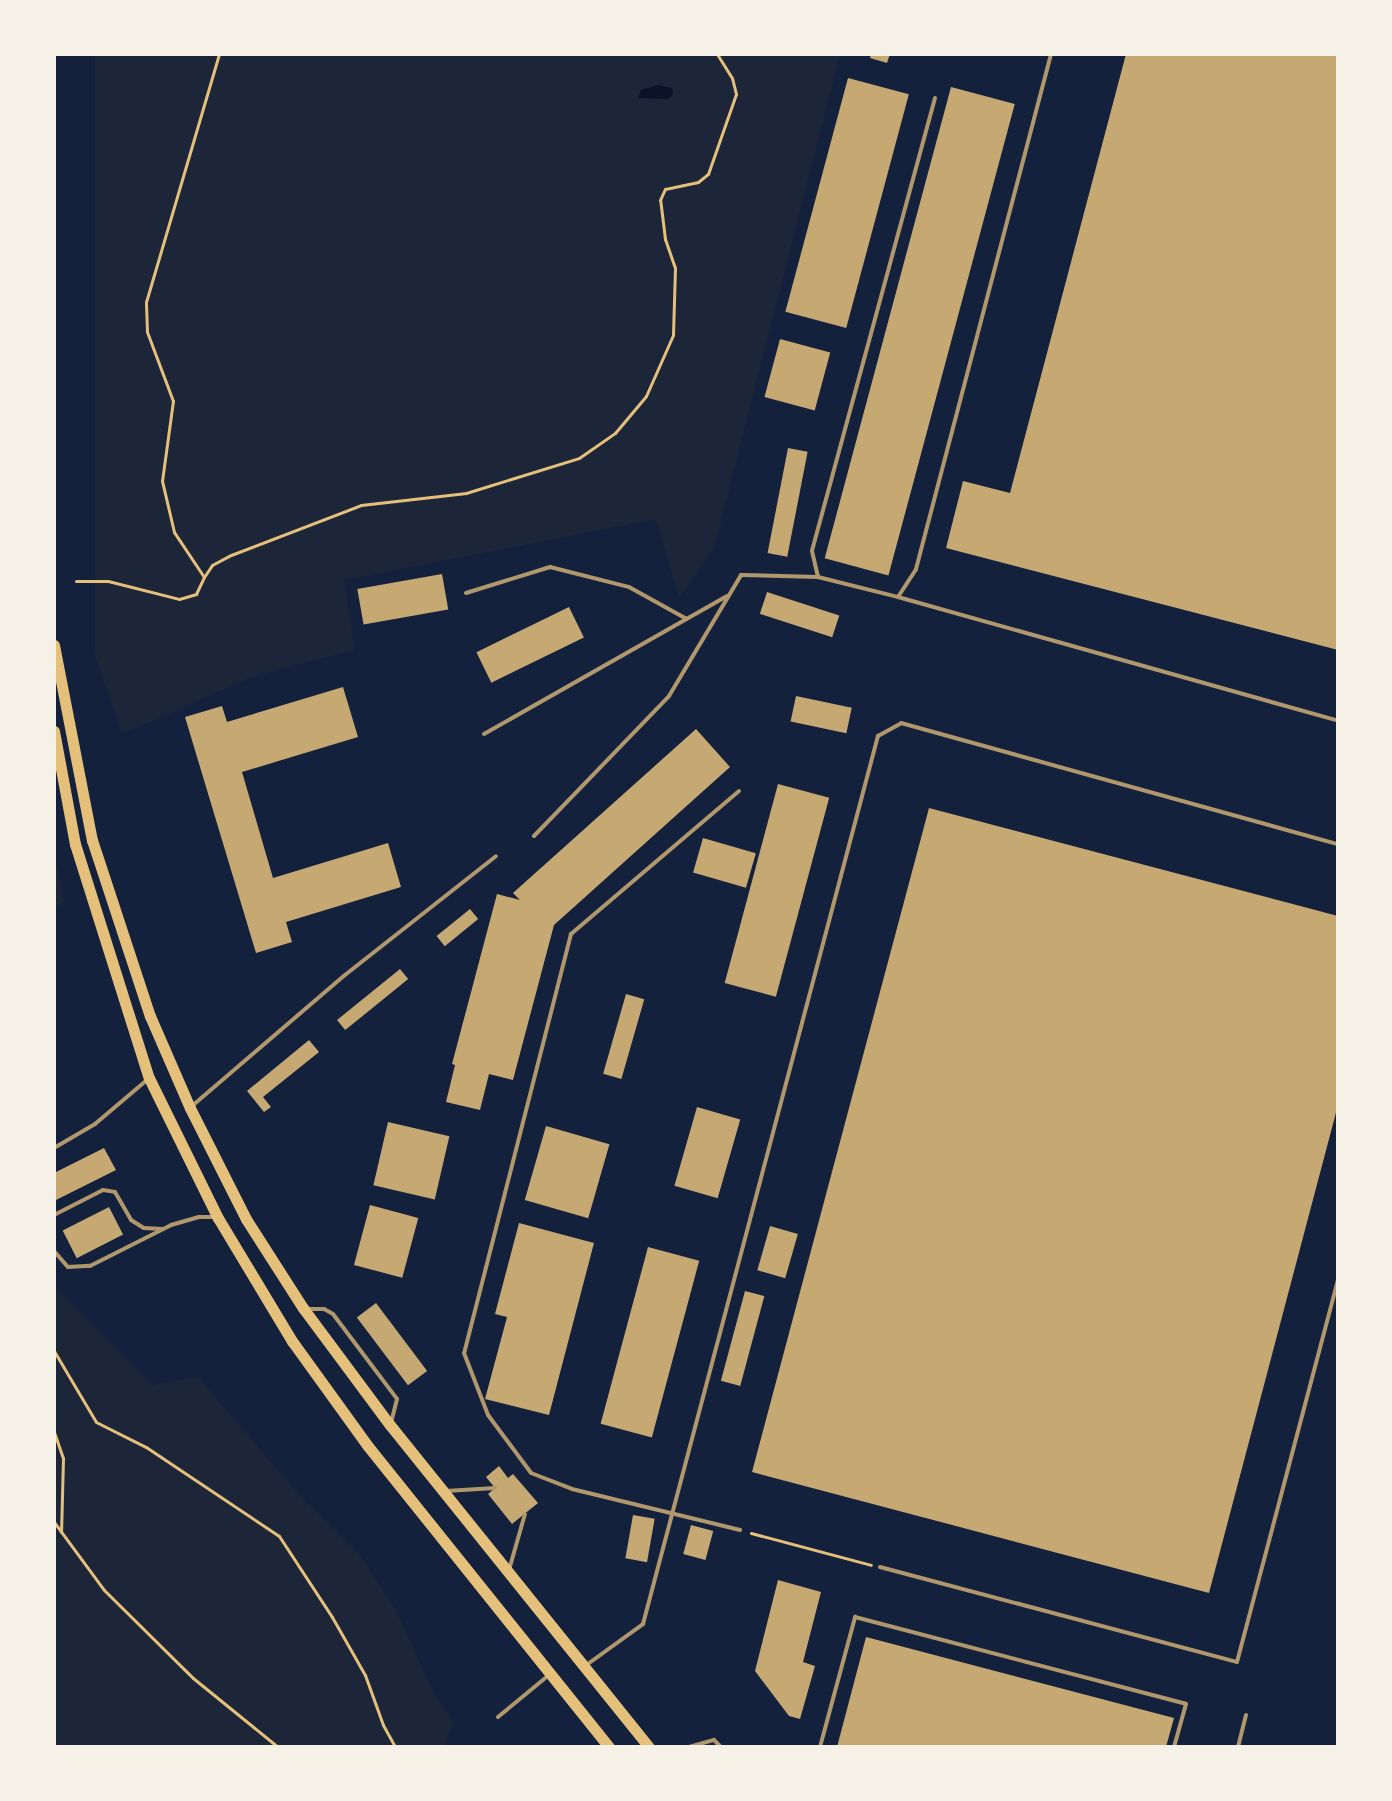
<!DOCTYPE html>
<style>
body{margin:0}
#map{position:relative;width:1392px;height:1801px;overflow:hidden;background:#14213d;font-family:Lato,sans-serif}
div>[style]{position:absolute}
.green>*{inset:0;background:#1d2539}
.water>*{inset:0;background:#0b132b}
.building>*{inset:0;background:#c6a872;transform-origin:0 0}
.path>*{height:3px;margin:-1.5px;padding:0 1.5px;transform-origin:1.5px;border-radius:1.5px;background:#e5c07b}
.service>*{height:4px;margin:-2px;padding:0 2px;transform-origin:2px;border-radius:2px;background:#b1986c}
.secondary>*{height:11px;margin:-5.5px;padding:0 5.5px;transform-origin:5.5px;border-radius:5.5px;background:#e5c07b}
span{translate:-50% -50%;white-space:nowrap;text-align:center;line-height:1.15;-webkit-text-stroke:7px #f6f1e7;paint-order:stroke}
.frame{position:absolute;inset:0;border:56px solid #f6f1e7;pointer-events:none}
</style>
<div id="map">
<div class="green">
<i style="clip-path:polygon(95px 54px,840px 54px,714px 548px,679px 598px,656px 519px,344px 580px,355px 650px,254px 676px,122px 734px,95px 655px)"></i>
<i style="clip-path:polygon(54px 851px,64px 902px,54px 908px)"></i>
<i style="clip-path:polygon(54px 1287px,152px 1385px,198px 1377px,302px 1498px,360px 1555px,396px 1610px,433px 1692px,454px 1723px,443px 1747px,54px 1747px)"></i>
</div>
<div class="water">
<i style="clip-path:polygon(658px 85px,672px 88px,673px 94px,668px 99px,638px 98px,641px 90px)"></i>
</div>
<div class="building">
<i style="clip-path:polygon(871px 54px,890px 54px,887px 63px,870px 58px)"></i>
<i style="clip-path:polygon(1126px 54px,1338px 54px,1338px 650px,946px 548px,963px 481px,1010px 493px)"></i>
<i style="left:848px;top:78px;width:63px;height:242px;rotate:15deg"></i>
<i style="left:951px;top:87px;width:66px;height:488px;rotate:15deg"></i>
<i style="left:780px;top:339px;width:52px;height:60px;rotate:15deg"></i>
<i style="left:788px;top:448px;width:20px;height:107px;rotate:11deg"></i>
<i style="left:442px;top:574px;width:36px;height:86px;rotate:80deg"></i>
<i style="left:767px;top:592px;width:76px;height:23px;rotate:18deg"></i>
<i style="left:569px;top:607px;width:34px;height:103px;rotate:64deg"></i>
<i style="clip-path:polygon(343px 687px,358px 737px,242px 772px,273px 878px,388px 843px,401px 887px,286px 922px,292px 942px,256px 953px,185px 717px,222px 706px,227px 722px)"></i>
<i style="left:796px;top:696px;width:57px;height:26px;rotate:12deg"></i>
<i style="clip-path:polygon(696px 729px,730px 767px,554px 925px,513px 1080px,489px 1074px,480px 1110px,446px 1102px,455px 1065px,452px 1064px,497px 894px,520px 900px,513px 893px)"></i>
<i style="left:778px;top:784px;width:53px;height:206px;rotate:15deg"></i>
<i style="clip-path:polygon(929px 808px,1338px 916px,1338px 1105px,1209px 1593px,752px 1472px)"></i>
<i style="left:703px;top:838px;width:55px;height:36px;rotate:16deg"></i>
<i style="left:470px;top:909px;width:13px;height:43px;rotate:51deg"></i>
<i style="left:400px;top:969px;width:13px;height:81px;rotate:51deg"></i>
<i style="left:626px;top:994px;width:19px;height:83px;rotate:16deg"></i>
<i style="clip-path:polygon(309px 1040px,319px 1052px,263px 1097px,271px 1107px,264px 1112px,247px 1091px)"></i>
<i style="left:697px;top:1107px;width:45px;height:82px;rotate:16deg"></i>
<i style="left:388px;top:1122px;width:63px;height:65px;rotate:13deg"></i>
<i style="left:546px;top:1126px;width:66px;height:77px;rotate:16deg"></i>
<i style="clip-path:polygon(104px 1148px,116px 1170px,54px 1201px,54px 1173px)"></i>
<i style="left:370px;top:1205px;width:50px;height:62px;rotate:15deg"></i>
<i style="left:109px;top:1207px;width:31px;height:52px;rotate:63deg"></i>
<i style="clip-path:polygon(519px 1223px,594px 1243px,549px 1415px,485px 1399px,507px 1317px,495px 1314px)"></i>
<i style="left:770px;top:1226px;width:29px;height:46px;rotate:16deg"></i>
<i style="left:648px;top:1247px;width:53px;height:183px;rotate:15deg"></i>
<i style="left:745px;top:1291px;width:20px;height:93px;rotate:15deg"></i>
<i style="left:376px;top:1303px;width:85px;height:24px;rotate:53deg"></i>
<i style="clip-path:polygon(499px 1466px,508px 1478px,513px 1474px,538px 1503px,512px 1524px,488px 1494px,495px 1488px,486px 1477px)"></i>
<i style="left:633px;top:1515px;width:22px;height:44px;rotate:10deg"></i>
<i style="left:691px;top:1525px;width:23px;height:30px;rotate:15deg"></i>
<i style="clip-path:polygon(778px 1580px,821px 1592px,803px 1662px,815px 1666px,800px 1719px,789px 1716px,755px 1671px)"></i>
<i style="clip-path:polygon(866px 1637px,1174px 1718px,1166px 1747px,837px 1747px)"></i>
</div>
<div class="path">
<i style="left:204px;top:577px;width:14px;rotate:-56deg"></i>
<i style="left:212px;top:565px;width:21px;rotate:-28deg"></i>
<i style="left:231px;top:555px;width:139px;rotate:-21deg"></i>
<i style="left:361px;top:505px;width:106px;rotate:-6.5deg"></i>
<i style="left:466px;top:493px;width:118px;rotate:-17.2deg"></i>
<i style="left:579px;top:458px;width:44px;rotate:-34.8deg"></i>
<i style="left:615px;top:433px;width:48px;rotate:-50deg"></i>
<i style="left:646px;top:396px;width:67px;rotate:-66.1deg"></i>
<i style="left:673px;top:335px;width:67px;rotate:-88.3deg"></i>
<i style="left:675px;top:268px;width:31px;rotate:-109deg"></i>
<i style="left:665px;top:239px;width:39px;rotate:-97deg"></i>
<i style="left:660px;top:200px;width:12px;rotate:-66deg"></i>
<i style="left:665px;top:189px;width:34px;rotate:-12deg"></i>
<i style="left:698px;top:182px;width:13px;rotate:-39deg"></i>
<i style="left:708px;top:174px;width:85px;rotate:-70.7deg"></i>
<i style="left:736px;top:94px;width:16px;rotate:-104deg"></i>
<i style="left:732px;top:78px;width:28px;rotate:-122deg"></i>
<i style="left:76px;top:581px;width:32px"></i>
<i style="left:108px;top:581px;width:73px;rotate:14.2deg"></i>
<i style="left:179px;top:599px;width:18px;rotate:-16deg"></i>
<i style="left:196px;top:594px;width:19px;rotate:-65deg"></i>
<i style="left:204px;top:577px;width:54px;rotate:-123.7deg"></i>
<i style="left:174px;top:532px;width:52px;rotate:-103.2deg"></i>
<i style="left:162px;top:481px;width:81px;rotate:-82.2deg"></i>
<i style="left:173px;top:401px;width:74px;rotate:-110.6deg"></i>
<i style="left:147px;top:332px;width:30px;rotate:-92deg"></i>
<i style="left:146px;top:302px;width:259px;rotate:-73.6deg"></i>
<i style="left:54px;top:1351px;width:82px;rotate:59.4deg"></i>
<i style="left:96px;top:1422px;width:56px;rotate:26.6deg"></i>
<i style="left:146px;top:1447px;width:160px;rotate:33.8deg"></i>
<i style="left:279px;top:1536px;width:97px;rotate:56.8deg"></i>
<i style="left:332px;top:1617px;width:67px;rotate:60.4deg"></i>
<i style="left:365px;top:1675px;width:53px;rotate:70.2deg"></i>
<i style="left:383px;top:1725px;width:25px;rotate:61deg"></i>
<i style="left:54px;top:1432px;width:28px;rotate:71deg"></i>
<i style="left:63px;top:1458px;width:74px;rotate:91.5deg"></i>
<i style="left:54px;top:1522px;width:84px;rotate:53.7deg"></i>
<i style="left:104px;top:1590px;width:125px;rotate:44.7deg"></i>
<i style="left:193px;top:1678px;width:109px;rotate:39.1deg"></i>
<i style="left:751px;top:1533px;width:124px;rotate:14.9deg"></i>
</div>
<div class="service">
<i style="left:935px;top:98px;width:469px;rotate:105.2deg"></i>
<i style="left:812px;top:551px;width:27px;rotate:77deg"></i>
<i style="left:818px;top:577px;width:82px;rotate:14deg"></i>
<i style="left:898px;top:597px;width:33px;rotate:-57deg"></i>
<i style="left:916px;top:569px;width:532px;rotate:-75.31deg"></i>
<i style="left:466px;top:593px;width:88px;rotate:-17.2deg"></i>
<i style="left:550px;top:567px;width:81px;rotate:14.2deg"></i>
<i style="left:629px;top:587px;width:66px;rotate:28.9deg"></i>
<i style="left:898px;top:597px;width:457px;rotate:15.7deg"></i>
<i style="left:484px;top:734px;width:279px;rotate:-29.6deg"></i>
<i style="left:739px;top:791px;width:221px;rotate:139.6deg"></i>
<i style="left:571px;top:934px;width:432px;rotate:104.3deg"></i>
<i style="left:464px;top:1353px;width:66px;rotate:68.8deg"></i>
<i style="left:488px;top:1415px;width:72px;rotate:53.4deg"></i>
<i style="left:531px;top:1473px;width:44px;rotate:21.3deg"></i>
<i style="left:572px;top:1489px;width:173px;rotate:13.7deg"></i>
<i style="left:534px;top:836px;width:194px;rotate:-46deg"></i>
<i style="left:669px;top:696px;width:141px;rotate:-59.2deg"></i>
<i style="left:741px;top:575px;width:77px;rotate:1.5deg"></i>
<i style="left:192px;top:1106px;width:201px;rotate:-40.6deg"></i>
<i style="left:345px;top:975px;width:192px;rotate:-38.2deg"></i>
<i style="left:54px;top:1148px;width:48px;rotate:-30.3deg"></i>
<i style="left:95px;top:1124px;width:70px;rotate:-40.3deg"></i>
<i style="left:54px;top:1215px;width:55px;rotate:-27deg"></i>
<i style="left:103px;top:1190px;width:12px;rotate:9deg"></i>
<i style="left:115px;top:1192px;width:32px;rotate:60deg"></i>
<i style="left:131px;top:1220px;width:15px;rotate:32deg"></i>
<i style="left:144px;top:1228px;width:19px;rotate:3deg"></i>
<i style="left:54px;top:1251px;width:21px;rotate:49deg"></i>
<i style="left:68px;top:1267px;width:22px;rotate:-3deg"></i>
<i style="left:90px;top:1266px;width:91px;rotate:-26.8deg"></i>
<i style="left:171px;top:1225px;width:29px;rotate:-16deg"></i>
<i style="left:199px;top:1217px;width:15px"></i>
<i style="left:307px;top:1309px;width:17px"></i>
<i style="left:324px;top:1309px;width:10px;rotate:29deg"></i>
<i style="left:333px;top:1314px;width:106px;rotate:53deg"></i>
<i style="left:397px;top:1399px;width:25px;rotate:104deg"></i>
<i style="left:446px;top:1491px;width:49px;rotate:-3.5deg"></i>
<i style="left:880px;top:1567px;width:369px;rotate:14.9deg"></i>
<i style="left:1237px;top:1662px;width:396px;rotate:-75.2deg"></i>
<i style="left:509px;top:1570px;width:58px;rotate:-74.1deg"></i>
<i style="left:585px;top:1666px;width:72px;rotate:-35.9deg"></i>
<i style="left:643px;top:1624px;width:919px;rotate:-75.18deg"></i>
<i style="left:878px;top:736px;width:26px;rotate:-29deg"></i>
<i style="left:901px;top:723px;width:453px;rotate:15.5deg"></i>
<i style="left:498px;top:1717px;width:66px;rotate:-39.5deg"></i>
<i style="left:689px;top:1747px;width:26px;rotate:-16deg"></i>
<i style="left:714px;top:1740px;width:10px;rotate:45deg"></i>
<i style="left:820px;top:1747px;width:135px;rotate:-74.9deg"></i>
<i style="left:855px;top:1617px;width:342px;rotate:14.7deg"></i>
<i style="left:1186px;top:1704px;width:45px;rotate:105.6deg"></i>
<i style="left:1238px;top:1747px;width:33px;rotate:-76deg"></i>
</div>
<div class="secondary">
<i style="left:54px;top:645px;width:199px;rotate:79deg"></i>
<i style="left:92px;top:840px;width:185px;rotate:71.8deg"></i>
<i style="left:150px;top:1016px;width:100px;rotate:66.5deg"></i>
<i style="left:190px;top:1108px;width:124px;rotate:63.2deg"></i>
<i style="left:246px;top:1219px;width:106px;rotate:57.4deg"></i>
<i style="left:303px;top:1308px;width:146px;rotate:53.4deg"></i>
<i style="left:390px;top:1425px;width:413px;rotate:51.2deg"></i>
<i style="left:54px;top:731px;width:115px;rotate:79.5deg"></i>
<i style="left:75px;top:844px;width:245px;rotate:72.5deg"></i>
<i style="left:149px;top:1078px;width:156px;rotate:63.8deg"></i>
<i style="left:218px;top:1218px;width:144px;rotate:59deg"></i>
<i style="left:292px;top:1341px;width:128px;rotate:54.2deg"></i>
<i style="left:367px;top:1445px;width:387px;rotate:51.3deg"></i>
</div>
<div class="frame"></div>
</div>
